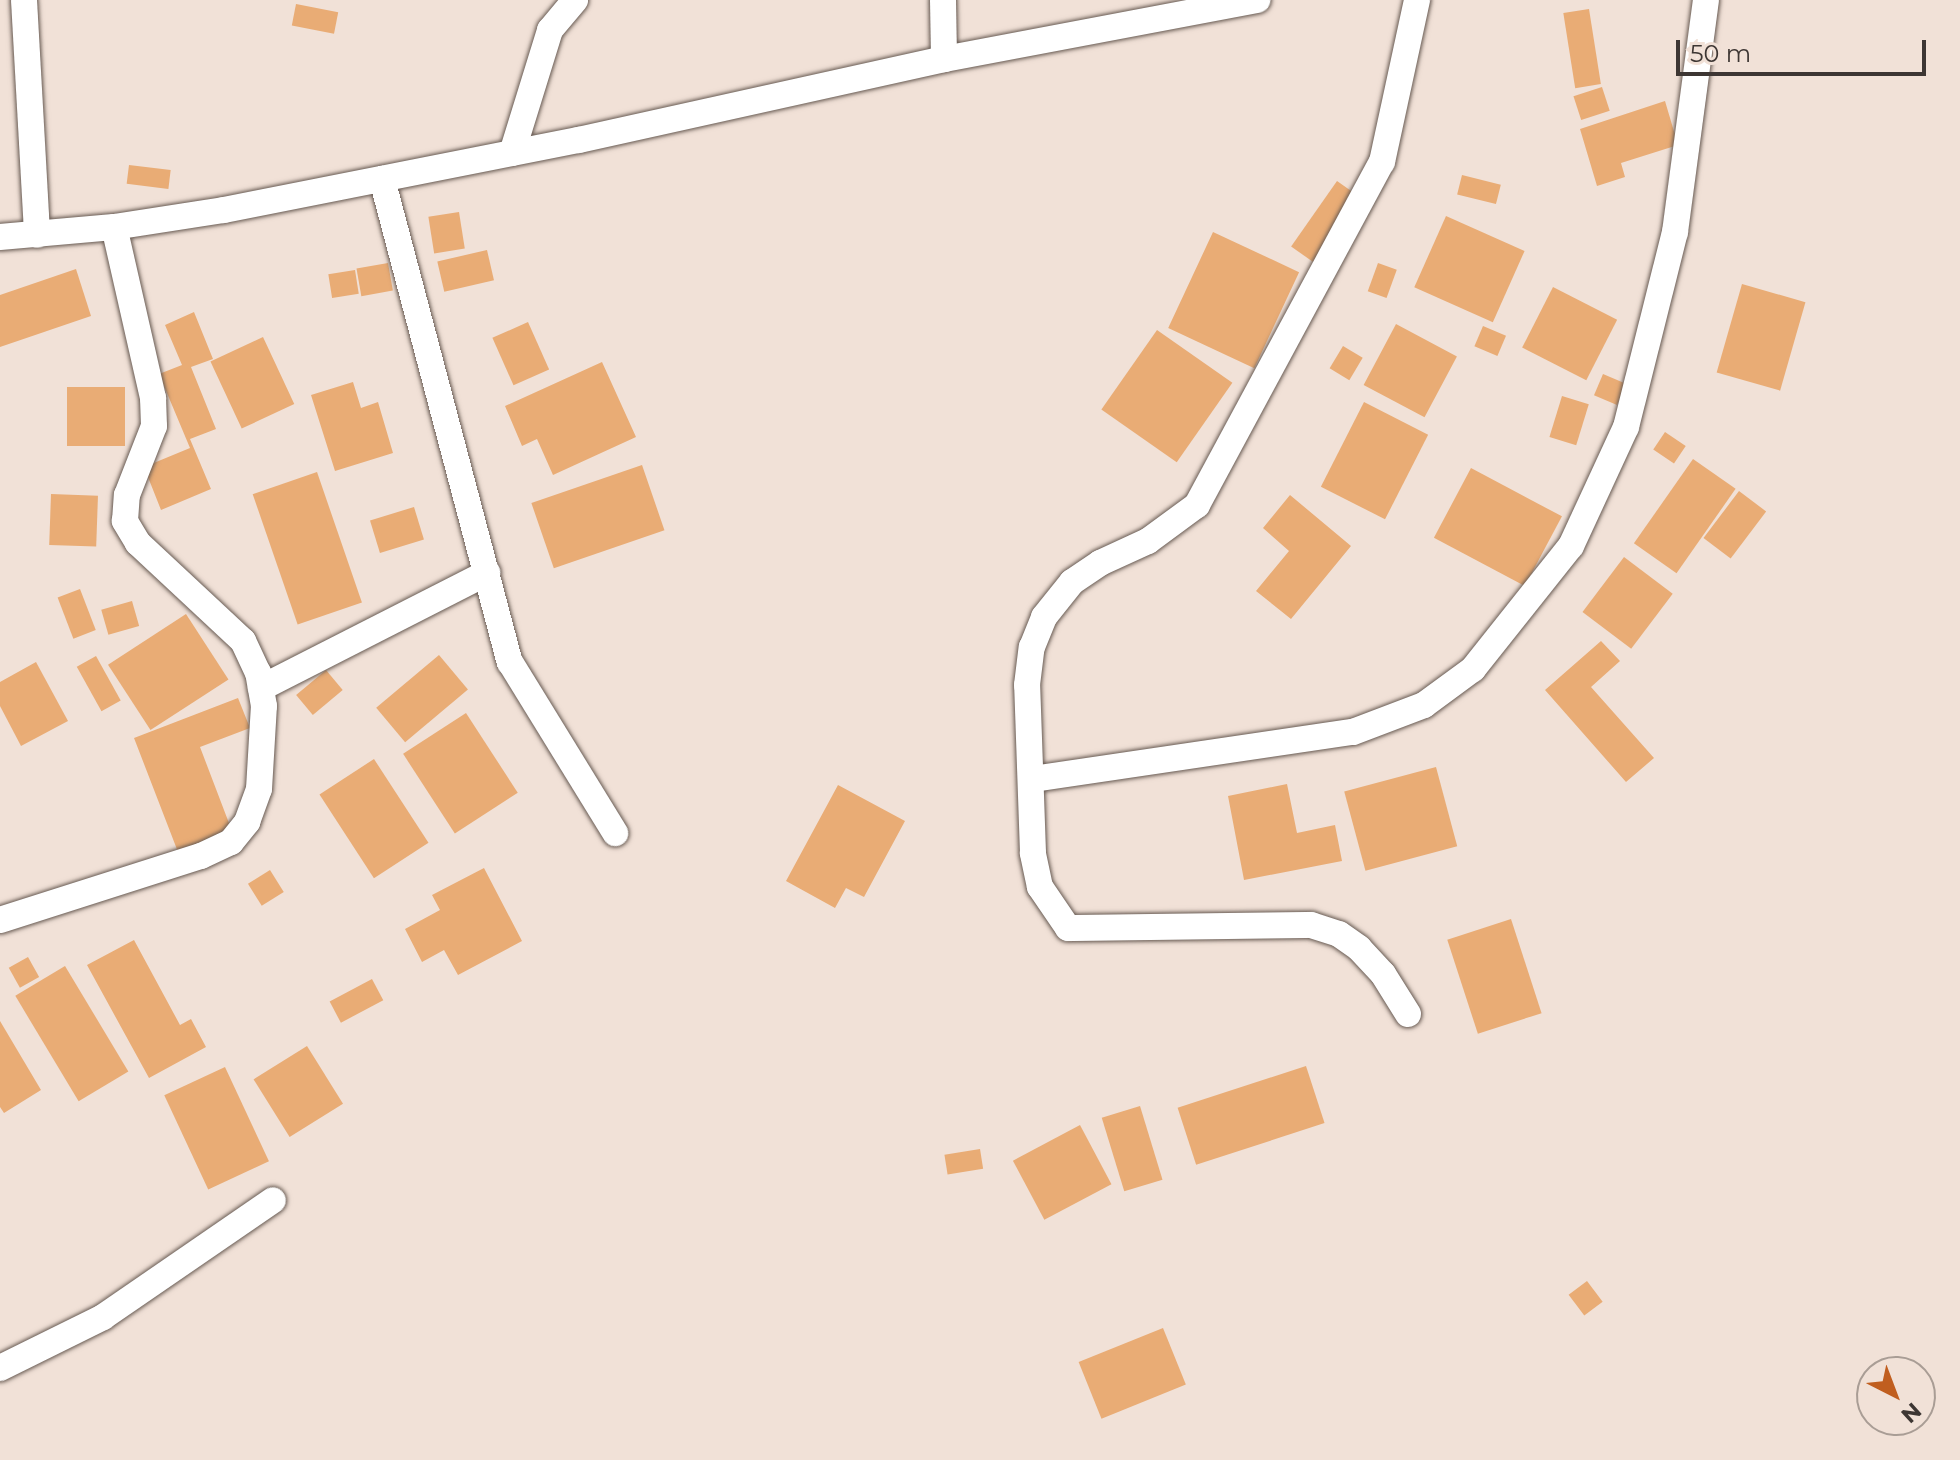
<!DOCTYPE html>
<style>
body{margin:0}
#map{position:relative;width:1960px;height:1460px;overflow:hidden;background:#f1e1d7;font-family:Montserrat,sans-serif}
div>[style]{position:absolute}
.building>*{inset:0;background:#e9ac75;transform-origin:0 0}
.roads{filter:drop-shadow(0 0 2px #675a52) drop-shadow(0 0 2px #675a52)}
.minor>*{height:26px;margin:-13px;padding:0 13px;transform-origin:13px;border-radius:13px;background:#fff}
span{translate:-50% -50%;white-space:nowrap;text-align:center;line-height:1.15;-webkit-text-stroke:8px #f1e1d7;paint-order:stroke}
.north{position:absolute;left:1856px;top:1356px;width:80px;height:80px;box-sizing:border-box;background:#f1e1d7;border:2px solid #a99d95;border-radius:50%;rotate:138deg;font-size:22px;font-weight:700;line-height:32px;text-align:center;color:#3d3633}
.north::after{content:'';display:block;margin:auto;width:28px;height:36px;background:#c05e1f;clip-path:polygon(50% 0,100% 100%,50% 72%,0 100%)}
.scale{position:absolute;left:1676px;top:40px;width:250px;height:36px;box-sizing:border-box;border:4px solid #3d3633;border-top:0;padding-left:10px;font-size:24px;line-height:28px;white-space:nowrap;color:#3d3633;-webkit-text-stroke:6px #f1e1d7;paint-order:stroke}
</style>
<div id="map">
<div class="building">
<i style="left:296px;top:4px;width:43px;height:22px;rotate:11deg"></i>
<i style="left:1589px;top:9px;width:76px;height:26px;rotate:81deg"></i>
<i style="left:1602px;top:87px;width:25px;height:30px;rotate:72deg"></i>
<i style="clip-path:polygon(1665px 101px,1678px 145px,1621px 163px,1625px 177px,1597px 186px,1580px 129px)"></i>
<i style="left:129px;top:165px;width:42px;height:19px;rotate:7deg"></i>
<i style="left:1462px;top:175px;width:40px;height:20px;rotate:14deg"></i>
<i style="left:1337px;top:181px;width:33px;height:80px;rotate:35deg"></i>
<i style="left:459px;top:212px;width:37px;height:31px;rotate:81deg"></i>
<i style="left:1446px;top:216px;width:86px;height:78px;rotate:24deg"></i>
<i style="left:1213px;top:232px;width:95px;height:106px;rotate:25deg"></i>
<i style="left:487px;top:250px;width:31px;height:51px;rotate:77deg"></i>
<i style="left:388px;top:263px;width:28px;height:32px;rotate:80deg"></i>
<i style="left:1378px;top:263px;width:20px;height:30px;rotate:20deg"></i>
<i style="clip-path:polygon(76px 269px,91px 316px,0 347px,0 295px)"></i>
<i style="left:355px;top:270px;width:24px;height:27px;rotate:81deg"></i>
<i style="left:1742px;top:284px;width:66px;height:92px;rotate:16deg"></i>
<i style="left:1553px;top:287px;width:72px;height:68px;rotate:27deg"></i>
<i style="clip-path:polygon(194px 312px,213px 359px,191px 367px,216px 429px,190px 439px,211px 489px,161px 510px,144px 467px,190px 448px,159px 374px,182px 365px,165px 325px)"></i>
<i style="left:528px;top:322px;width:52px;height:39px;rotate:66deg"></i>
<i style="left:1396px;top:324px;width:69px;height:69px;rotate:28deg"></i>
<i style="left:1483px;top:326px;width:25px;height:22px;rotate:23deg"></i>
<i style="left:1157px;top:330px;width:92px;height:97px;rotate:35deg"></i>
<i style="left:263px;top:337px;width:74px;height:58px;rotate:65deg"></i>
<i style="left:1343px;top:346px;width:23px;height:26px;rotate:31deg"></i>
<i style="clip-path:polygon(602px 362px,636px 437px,553px 475px,537px 439px,522px 446px,505px 406px)"></i>
<i style="left:1603px;top:374px;width:25px;height:23px;rotate:23deg"></i>
<i style="clip-path:polygon(353px 382px,361px 408px,378px 402px,393px 453px,335px 471px,311px 395px)"></i>
<i style="left:67px;top:387px;width:58px;height:59px"></i>
<i style="left:1562px;top:396px;width:28px;height:43px;rotate:17deg"></i>
<i style="left:1364px;top:402px;width:72px;height:95px;rotate:27deg"></i>
<i style="left:1665px;top:432px;width:25px;height:21px;rotate:34deg"></i>
<i style="left:1693px;top:459px;width:52px;height:103px;rotate:35deg"></i>
<i style="left:642px;top:465px;width:69px;height:117px;rotate:71deg"></i>
<i style="left:1471px;top:468px;width:103px;height:79px;rotate:28deg"></i>
<i style="left:317px;top:472px;width:138px;height:68px;rotate:71deg"></i>
<i style="left:1739px;top:491px;width:34px;height:59px;rotate:37deg"></i>
<i style="left:51px;top:494px;width:47px;height:51px;rotate:2deg"></i>
<i style="clip-path:polygon(1290px 495px,1351px 546px,1291px 619px,1256px 591px,1289px 551px,1263px 528px)"></i>
<i style="left:414px;top:507px;width:34px;height:46px;rotate:73deg"></i>
<i style="left:1624px;top:557px;width:61px;height:69px;rotate:37deg"></i>
<i style="left:80px;top:589px;width:44px;height:24px;rotate:69deg"></i>
<i style="left:132px;top:601px;width:26px;height:32px;rotate:74deg"></i>
<i style="left:186px;top:614px;width:78px;height:93px;rotate:57deg"></i>
<i style="clip-path:polygon(1601px 641px,1620px 661px,1591px 687px,1654px 758px,1626px 782px,1545px 690px)"></i>
<i style="left:439px;top:655px;width:45px;height:82px;rotate:50deg"></i>
<i style="left:96px;top:656px;width:51px;height:22px;rotate:61deg"></i>
<i style="clip-path:polygon(36px 662px,68px 721px,21px 746px,0 706px,0 682px)"></i>
<i style="left:326px;top:670px;width:26px;height:39px;rotate:50deg"></i>
<i style="clip-path:polygon(238px 698px,250px 728px,200px 747px,232px 831px,178px 852px,134px 738px)"></i>
<i style="left:466px;top:713px;width:95px;height:75px;rotate:57deg"></i>
<i style="left:374px;top:759px;width:100px;height:65px;rotate:57deg"></i>
<i style="left:1436px;top:767px;width:82px;height:95px;rotate:75deg"></i>
<i style="clip-path:polygon(1287px 784px,1297px 833px,1335px 825px,1342px 861px,1244px 880px,1228px 796px)"></i>
<i style="clip-path:polygon(838px 785px,905px 821px,864px 897px,846px 888px,835px 908px,786px 881px)"></i>
<i style="clip-path:polygon(484px 868px,522px 941px,458px 975px,444px 950px,422px 962px,405px 929px,440px 910px,432px 895px)"></i>
<i style="left:270px;top:870px;width:26px;height:26px;rotate:58deg"></i>
<i style="left:1511px;top:919px;width:99px;height:67px;rotate:72deg"></i>
<i style="clip-path:polygon(134px 940px,180px 1025px,191px 1019px,206px 1047px,149px 1078px,87px 965px)"></i>
<i style="left:28px;top:957px;width:23px;height:22px;rotate:61deg"></i>
<i style="left:65px;top:966px;width:123px;height:58px;rotate:59deg"></i>
<i style="left:372px;top:979px;width:24px;height:48px;rotate:62deg"></i>
<i style="clip-path:polygon(0 1021px,41px 1090px,4px 1113px,0 1107px)"></i>
<i style="left:307px;top:1046px;width:68px;height:63px;rotate:58deg"></i>
<i style="left:1306px;top:1066px;width:60px;height:135px;rotate:72deg"></i>
<i style="left:225px;top:1067px;width:104px;height:67px;rotate:65deg"></i>
<i style="left:1140px;top:1106px;width:77px;height:40px;rotate:73deg"></i>
<i style="left:1080px;top:1125px;width:67px;height:76px;rotate:62deg"></i>
<i style="left:980px;top:1149px;width:20px;height:36px;rotate:81deg"></i>
<i style="left:1587px;top:1281px;width:26px;height:23px;rotate:53deg"></i>
<i style="left:1163px;top:1328px;width:61px;height:91px;rotate:68deg"></i>
</div>
<div class="roads">
<div class="minor">
<i style="left:24px;top:0;width:235px;rotate:86.8deg"></i>
<i style="left:943px;top:0;width:59px;rotate:89deg"></i>
<i style="left:512px;top:153px;width:129px;rotate:-72.8deg"></i>
<i style="left:550px;top:30px;width:39px;rotate:-50deg"></i>
<i style="left:382px;top:179px;width:500px;rotate:75.2deg"></i>
<i style="left:510px;top:662px;width:201px;rotate:58.4deg"></i>
<i style="left:0;top:237px;width:114px;rotate:-5deg"></i>
<i style="left:114px;top:227px;width:111px;rotate:-8.8deg"></i>
<i style="left:224px;top:210px;width:362px;rotate:-11.2deg"></i>
<i style="left:579px;top:140px;width:374px;rotate:-12.5deg"></i>
<i style="left:944px;top:59px;width:319px;rotate:-10.7deg"></i>
<i style="left:261px;top:688px;width:254px;rotate:-27deg"></i>
<i style="left:1033px;top:779px;width:323px;rotate:-8.4deg"></i>
<i style="left:1353px;top:732px;width:76px;rotate:-20.8deg"></i>
<i style="left:1424px;top:705px;width:61px;rotate:-36.3deg"></i>
<i style="left:1473px;top:669px;width:157px;rotate:-51.5deg"></i>
<i style="left:1571px;top:546px;width:131px;rotate:-65.2deg"></i>
<i style="left:1626px;top:427px;width:201px;rotate:-75.9deg"></i>
<i style="left:1675px;top:232px;width:234px;rotate:-82.4deg"></i>
<i style="left:0;top:920px;width:211px;rotate:-17.7deg"></i>
<i style="left:201px;top:856px;width:33px;rotate:-25deg"></i>
<i style="left:231px;top:842px;width:26px;rotate:-51deg"></i>
<i style="left:247px;top:822px;width:35px;rotate:-70deg"></i>
<i style="left:259px;top:789px;width:83px;rotate:-86.6deg"></i>
<i style="left:264px;top:706px;width:34px;rotate:-100deg"></i>
<i style="left:258px;top:673px;width:35px;rotate:-115deg"></i>
<i style="left:243px;top:641px;width:144px;rotate:-137deg"></i>
<i style="left:138px;top:543px;width:26px;rotate:-121deg"></i>
<i style="left:125px;top:521px;width:26px;rotate:-86deg"></i>
<i style="left:127px;top:495px;width:74px;rotate:-68.6deg"></i>
<i style="left:154px;top:426px;width:28px;rotate:-92deg"></i>
<i style="left:153px;top:398px;width:175px;rotate:-102.8deg"></i>
<i style="left:1408px;top:1014px;width:47px;rotate:-122deg"></i>
<i style="left:1383px;top:974px;width:35px;rotate:-133deg"></i>
<i style="left:1359px;top:948px;width:24px;rotate:-145deg"></i>
<i style="left:1339px;top:934px;width:29px;rotate:-162deg"></i>
<i style="left:1311px;top:925px;width:243px;rotate:179.3deg"></i>
<i style="left:1068px;top:928px;width:50px;rotate:-124.3deg"></i>
<i style="left:1040px;top:887px;width:35px;rotate:-102deg"></i>
<i style="left:1033px;top:853px;width:168px;rotate:-92deg"></i>
<i style="left:1027px;top:685px;width:38px;rotate:-83deg"></i>
<i style="left:1032px;top:647px;width:32px;rotate:-68deg"></i>
<i style="left:1044px;top:617px;width:45px;rotate:-51.3deg"></i>
<i style="left:1072px;top:582px;width:34px;rotate:-34deg"></i>
<i style="left:1100px;top:563px;width:53px;rotate:-24.6deg"></i>
<i style="left:1148px;top:541px;width:61px;rotate:-36.3deg"></i>
<i style="left:1197px;top:505px;width:390px;rotate:-61.7deg"></i>
<i style="left:1382px;top:162px;width:166px;rotate:-77.8deg"></i>
<i style="left:0;top:1368px;width:115px;rotate:-26.3deg"></i>
<i style="left:103px;top:1317px;width:206px;rotate:-34.5deg"></i>
</div>
</div>
<div class="north">N</div>
<div class="scale">50 m</div>
</div>
